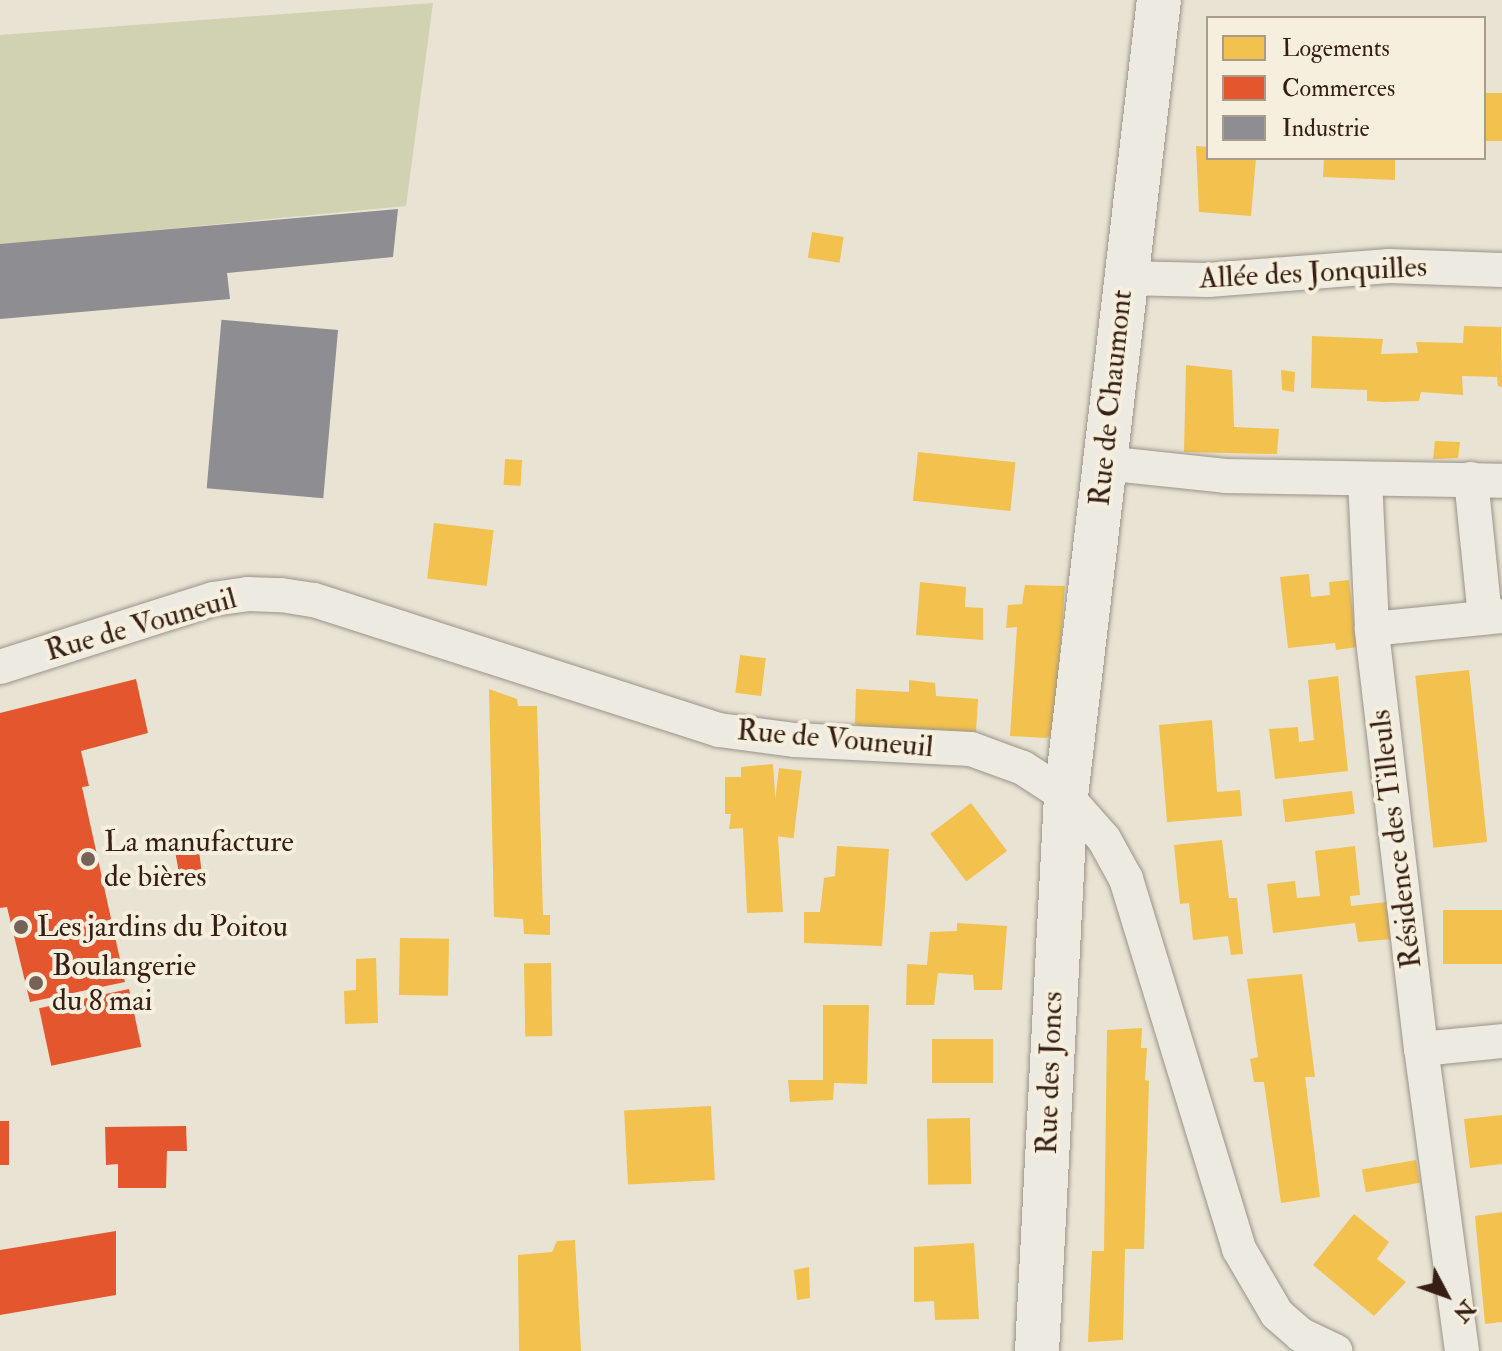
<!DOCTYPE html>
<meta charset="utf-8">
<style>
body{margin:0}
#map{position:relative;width:1502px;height:1351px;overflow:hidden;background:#e9e3d3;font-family:"IM FELL Double Pica",serif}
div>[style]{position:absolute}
.green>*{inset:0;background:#d0d2b2}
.homes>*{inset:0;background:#f2c14e;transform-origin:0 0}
.shops>*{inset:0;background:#e4572e;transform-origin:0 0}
.industry>*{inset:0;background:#8d8d92;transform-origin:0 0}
.roads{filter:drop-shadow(0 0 2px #9a9389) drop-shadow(0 0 2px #9a9389)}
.street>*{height:34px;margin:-17px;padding:0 17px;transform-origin:17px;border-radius:17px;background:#edeae2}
.secondary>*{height:44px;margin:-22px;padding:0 22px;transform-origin:22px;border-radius:22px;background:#edeae2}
.dots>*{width:22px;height:22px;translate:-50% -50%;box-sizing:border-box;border:4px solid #f6efdd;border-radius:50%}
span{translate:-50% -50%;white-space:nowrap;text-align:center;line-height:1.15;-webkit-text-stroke:8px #f6efdd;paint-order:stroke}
.street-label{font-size:30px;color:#361e14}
.poi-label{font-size:30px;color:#361e14}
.left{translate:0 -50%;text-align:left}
.legend{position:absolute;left:1206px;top:16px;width:280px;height:144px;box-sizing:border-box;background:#f6efdd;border:2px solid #a99b8d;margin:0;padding:10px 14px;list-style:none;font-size:24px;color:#361e14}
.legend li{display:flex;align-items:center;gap:16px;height:40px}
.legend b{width:40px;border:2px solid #a99b8d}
.north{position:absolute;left:1406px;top:1255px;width:80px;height:80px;-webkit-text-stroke:6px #f6efdd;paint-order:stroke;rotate:131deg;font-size:22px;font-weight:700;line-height:32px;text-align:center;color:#361e14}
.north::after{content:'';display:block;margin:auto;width:28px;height:36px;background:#361e14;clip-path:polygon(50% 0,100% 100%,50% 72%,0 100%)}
</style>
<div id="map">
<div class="green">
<i style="clip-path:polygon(433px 3px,406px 206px,0 245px,0 35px)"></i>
</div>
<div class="homes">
<i style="left:1484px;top:93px;width:18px;height:48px"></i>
<i style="clip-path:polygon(1196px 146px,1208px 147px,1208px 158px,1256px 158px,1251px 216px,1199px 212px)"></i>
<i style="clip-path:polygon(1324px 158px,1395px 158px,1395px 180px,1323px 177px)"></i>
<i style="left:812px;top:232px;width:32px;height:26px;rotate:9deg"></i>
<i style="clip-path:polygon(1464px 326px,1501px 327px,1502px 387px,1498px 386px,1497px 377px,1462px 376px,1463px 395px,1421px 392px,1419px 401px,1384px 402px,1367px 401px,1367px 390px,1311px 388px,1312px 336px,1383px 339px,1381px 354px,1418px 353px,1416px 342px,1463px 343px)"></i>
<i style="clip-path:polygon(1186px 365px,1232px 370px,1234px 427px,1279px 429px,1277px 454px,1184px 452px)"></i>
<i style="clip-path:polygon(1281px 370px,1295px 372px,1294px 392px,1282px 390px)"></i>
<i style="clip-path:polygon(1435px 441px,1460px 442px,1458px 458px,1433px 459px)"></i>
<i style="left:918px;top:452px;width:98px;height:49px;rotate:6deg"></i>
<i style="left:505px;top:459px;width:17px;height:26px;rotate:3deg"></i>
<i style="left:434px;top:523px;width:60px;height:56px;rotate:7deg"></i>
<i style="clip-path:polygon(1309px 574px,1311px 597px,1330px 595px,1329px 582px,1349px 580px,1357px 647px,1336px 650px,1335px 643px,1288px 648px,1280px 577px)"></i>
<i style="clip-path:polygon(920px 582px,966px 587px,965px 607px,983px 608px,983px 640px,916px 635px)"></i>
<i style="clip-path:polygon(1025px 585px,1065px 586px,1054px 734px,1046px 738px,1010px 736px,1017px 627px,1006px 628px,1008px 605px,1022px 604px)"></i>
<i style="left:740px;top:655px;width:26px;height:38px;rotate:7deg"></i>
<i style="left:1469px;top:670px;width:173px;height:54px;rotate:84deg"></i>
<i style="clip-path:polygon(1338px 676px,1348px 771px,1275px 779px,1269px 729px,1298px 727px,1299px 742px,1314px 740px,1308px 680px)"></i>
<i style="clip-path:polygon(909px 680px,935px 683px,936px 696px,978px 699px,976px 732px,867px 728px,855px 724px,856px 689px,909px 692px)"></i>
<i style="clip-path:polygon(489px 689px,517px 699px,518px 706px,537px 706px,543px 915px,550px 915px,550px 935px,524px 934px,523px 919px,494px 917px)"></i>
<i style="clip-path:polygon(1212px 720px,1217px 792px,1240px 790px,1242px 816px,1167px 822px,1159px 725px)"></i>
<i style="clip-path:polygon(773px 764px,783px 912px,747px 913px,743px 828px,729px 829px,731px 814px,725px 814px,725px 777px,741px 777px,741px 767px)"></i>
<i style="left:779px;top:768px;width:23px;height:68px;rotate:7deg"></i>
<i style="left:1352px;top:791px;width:23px;height:70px;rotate:83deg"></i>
<i style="left:971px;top:803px;width:60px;height:51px;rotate:53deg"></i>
<i style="clip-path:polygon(1222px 840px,1229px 898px,1237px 898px,1243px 954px,1231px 955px,1228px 936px,1193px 940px,1189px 903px,1180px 904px,1174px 845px)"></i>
<i style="clip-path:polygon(837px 846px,889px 849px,882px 946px,804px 943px,804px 912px,820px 912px,824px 878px,835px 876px)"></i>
<i style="clip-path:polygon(1355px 846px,1360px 895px,1350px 896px,1351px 906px,1387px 902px,1392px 939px,1358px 942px,1355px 923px,1273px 933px,1267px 884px,1295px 881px,1297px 898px,1320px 896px,1315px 851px)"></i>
<i style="left:1502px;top:910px;width:54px;height:59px;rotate:90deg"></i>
<i style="clip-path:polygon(957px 923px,1007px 926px,1002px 990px,974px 990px,973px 975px,938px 973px,934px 1005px,906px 1005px,907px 964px,927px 965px,930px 932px,957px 931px)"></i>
<i style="left:400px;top:938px;width:49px;height:57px;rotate:1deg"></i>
<i style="clip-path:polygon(376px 958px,378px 1023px,345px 1024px,344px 991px,356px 990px,356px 959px)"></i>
<i style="left:551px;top:963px;width:73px;height:27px;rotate:89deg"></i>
<i style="clip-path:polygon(1302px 974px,1315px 1077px,1305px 1077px,1320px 1197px,1281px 1203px,1264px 1082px,1254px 1082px,1250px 1059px,1258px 1057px,1247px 979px)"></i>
<i style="clip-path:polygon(823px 1005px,869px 1005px,867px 1084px,834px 1083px,833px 1100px,790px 1102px,788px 1080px,823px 1080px)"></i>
<i style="clip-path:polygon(1142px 1028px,1141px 1048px,1147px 1048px,1145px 1080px,1149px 1081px,1144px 1249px,1125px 1249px,1123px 1340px,1088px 1342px,1092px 1251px,1104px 1251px,1107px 1030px)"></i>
<i style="left:993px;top:1039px;width:44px;height:61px;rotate:90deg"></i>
<i style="left:711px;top:1106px;width:74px;height:87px;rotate:87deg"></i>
<i style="clip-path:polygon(1502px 1115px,1502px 1164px,1470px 1168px,1464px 1119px)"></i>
<i style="left:970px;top:1118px;width:66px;height:43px;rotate:89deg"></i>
<i style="left:1416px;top:1160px;width:23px;height:55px;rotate:80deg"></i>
<i style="clip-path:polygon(1502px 1212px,1502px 1322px,1485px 1324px,1475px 1216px)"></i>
<i style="clip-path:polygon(1354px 1214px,1389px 1242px,1377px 1259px,1406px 1282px,1374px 1316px,1313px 1265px)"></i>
<i style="clip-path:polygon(575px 1240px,581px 1351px,519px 1351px,518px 1255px,552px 1252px,557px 1241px)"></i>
<i style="clip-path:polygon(974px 1243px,979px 1319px,935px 1320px,934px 1301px,914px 1302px,914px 1247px)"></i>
<i style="clip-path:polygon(809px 1267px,810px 1298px,797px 1300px,794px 1270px)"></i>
</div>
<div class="shops">
<i style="clip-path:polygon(136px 679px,148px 733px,81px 751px,89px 786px,82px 787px,125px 982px,30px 1002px,7px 907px,0 908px,0 713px)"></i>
<i style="clip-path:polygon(197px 835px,203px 882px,181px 884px,173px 840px)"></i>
<i style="left:129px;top:989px;width:59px;height:92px;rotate:78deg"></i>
<i style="left:0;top:1121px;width:9px;height:44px"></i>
<i style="clip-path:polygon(186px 1126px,187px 1151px,167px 1151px,166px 1188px,118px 1188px,118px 1164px,106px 1165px,105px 1127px)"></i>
<i style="clip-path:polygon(116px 1231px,116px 1295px,0 1315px,0 1250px)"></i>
</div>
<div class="industry">
<i style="clip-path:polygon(398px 209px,393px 257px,227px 273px,230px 299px,0 319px,0 244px)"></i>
<i style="left:338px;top:330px;width:169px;height:117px;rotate:95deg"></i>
</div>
<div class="roads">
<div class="street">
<i style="left:1124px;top:278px;width:84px;rotate:1.4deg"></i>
<i style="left:1208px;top:280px;width:182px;rotate:-4.4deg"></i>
<i style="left:1389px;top:266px;width:113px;rotate:2deg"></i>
<i style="left:1104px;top:463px;width:122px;rotate:6.1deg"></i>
<i style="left:1225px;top:476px;width:277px;rotate:1deg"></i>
<i style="left:1365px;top:479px;width:150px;rotate:87.3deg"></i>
<i style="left:1471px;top:479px;width:139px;rotate:84.2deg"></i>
<i style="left:0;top:667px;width:224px;rotate:-17.7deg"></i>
<i style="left:213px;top:599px;width:35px;rotate:-8deg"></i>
<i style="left:248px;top:594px;width:33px;rotate:2deg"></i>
<i style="left:281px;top:595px;width:33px;rotate:9deg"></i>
<i style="left:314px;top:600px;width:425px;rotate:17.8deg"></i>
<i style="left:719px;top:730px;width:77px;rotate:7.5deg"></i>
<i style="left:795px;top:740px;width:176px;rotate:2.9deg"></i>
<i style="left:971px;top:749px;width:55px;rotate:20.1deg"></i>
<i style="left:1023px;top:768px;width:51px;rotate:33.1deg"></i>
<i style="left:1066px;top:796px;width:57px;rotate:48.5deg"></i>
<i style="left:1104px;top:839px;width:46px;rotate:61.2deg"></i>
<i style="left:1126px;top:879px;width:387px;rotate:73deg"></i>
<i style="left:1239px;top:1249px;width:75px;rotate:59.7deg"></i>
<i style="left:1277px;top:1314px;width:32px;rotate:41deg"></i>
<i style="left:1301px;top:1335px;width:38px;rotate:25deg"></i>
<i style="left:1421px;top:1049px;width:423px;rotate:-96.7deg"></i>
<i style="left:1372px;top:629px;width:131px;rotate:-5.7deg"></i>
<i style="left:1462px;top:1351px;width:305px;rotate:-97.7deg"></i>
<i style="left:1421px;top:1049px;width:81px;rotate:-5.6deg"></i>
</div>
<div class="secondary">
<i style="left:1037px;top:1351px;width:556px;rotate:-87.01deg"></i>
<i style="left:1066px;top:796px;width:801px;rotate:-83.34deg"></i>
</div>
</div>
<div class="dots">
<i style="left:88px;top:859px;background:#756357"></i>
<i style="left:21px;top:927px;background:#756357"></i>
<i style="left:36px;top:983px;background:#756357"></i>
</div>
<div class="street-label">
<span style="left:1313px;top:273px;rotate:-3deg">Allée des Jonquilles</span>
<span style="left:1111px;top:398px;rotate:-84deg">Rue de Chaumont</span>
<span style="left:141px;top:625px;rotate:-16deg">Rue de Vouneuil</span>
<span style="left:835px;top:739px;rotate:5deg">Rue de Vouneuil</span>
<span style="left:1396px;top:839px;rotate:-97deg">Résidence des Tilleuls</span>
<span style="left:1050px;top:1073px;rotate:-88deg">Rue des Joncs</span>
</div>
<div class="poi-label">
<span class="left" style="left:104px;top:859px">La manufacture<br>de bières</span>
<span class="left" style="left:37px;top:927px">Les jardins du Poitou</span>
<span class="left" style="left:52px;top:983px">Boulangerie<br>du 8 mai</span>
</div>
<ul class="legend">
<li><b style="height:22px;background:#f2c14e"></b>Logements</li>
<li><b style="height:22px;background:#e4572e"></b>Commerces</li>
<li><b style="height:22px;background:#8d8d92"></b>Industrie</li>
</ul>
<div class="north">N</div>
</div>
